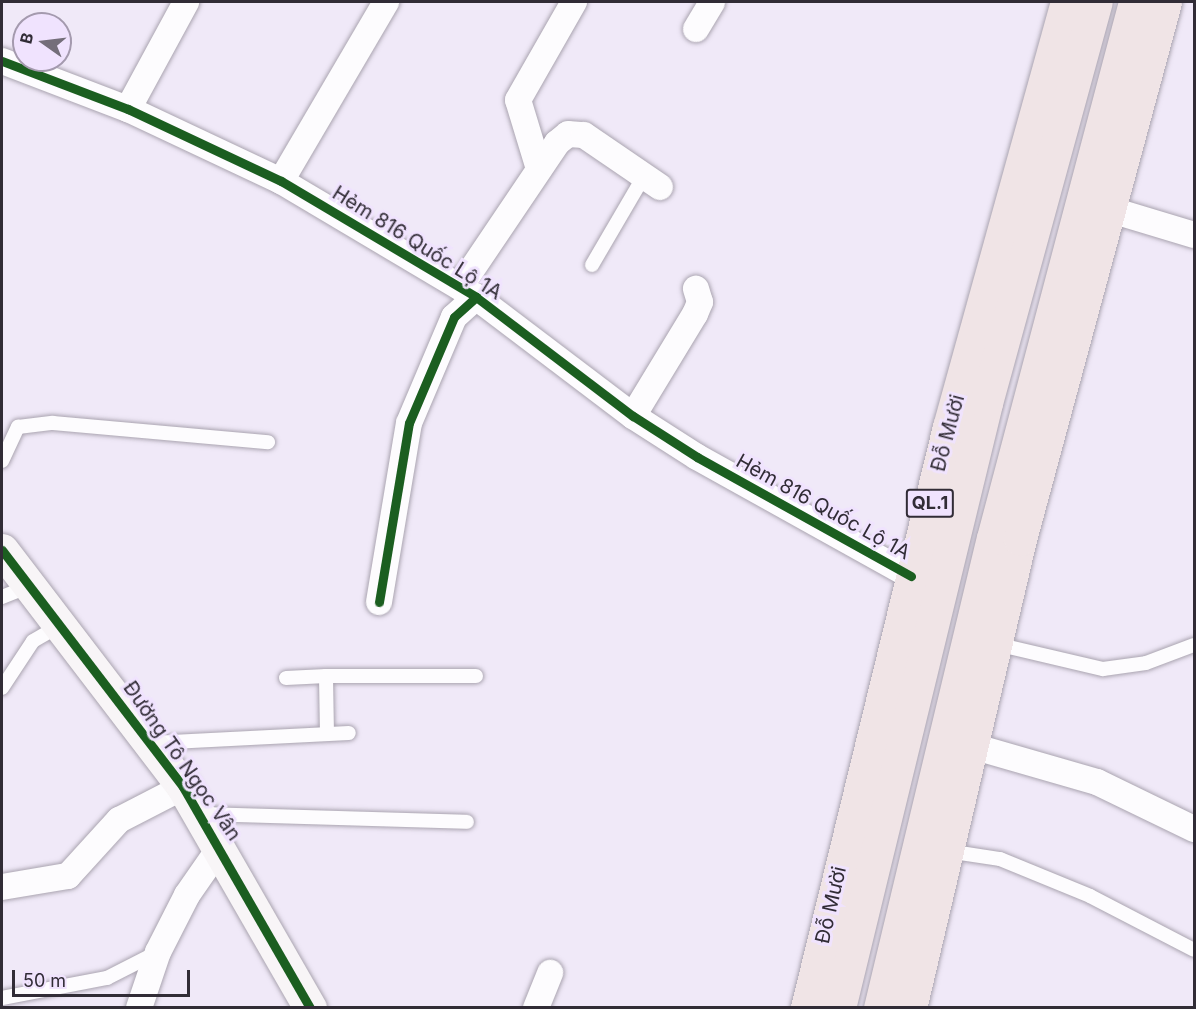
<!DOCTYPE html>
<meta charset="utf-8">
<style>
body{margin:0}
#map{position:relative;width:1196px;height:1009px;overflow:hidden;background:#f0e9f8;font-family:Inter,sans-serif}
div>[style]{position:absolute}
.roads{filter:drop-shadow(0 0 2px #aaa4b0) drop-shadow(0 0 2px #aaa4b0)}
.lane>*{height:14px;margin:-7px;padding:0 7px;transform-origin:7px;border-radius:7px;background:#fdfcfe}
.street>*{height:26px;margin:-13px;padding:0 13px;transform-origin:13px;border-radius:13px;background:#fdfcfe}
.secondary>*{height:33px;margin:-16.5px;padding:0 16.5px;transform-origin:16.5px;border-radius:16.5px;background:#f8f5f7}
.highway>*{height:33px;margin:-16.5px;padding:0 16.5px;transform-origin:16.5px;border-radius:16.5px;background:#f0e4e6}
.cycleway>*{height:9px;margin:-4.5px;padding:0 4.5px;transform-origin:4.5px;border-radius:4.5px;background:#1b5e20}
span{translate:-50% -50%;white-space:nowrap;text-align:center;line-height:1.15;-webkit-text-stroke:6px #f0e3fe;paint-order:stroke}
.shield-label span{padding:2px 4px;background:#f0e3fe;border:2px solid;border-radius:4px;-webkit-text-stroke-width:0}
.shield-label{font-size:18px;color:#312c36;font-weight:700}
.street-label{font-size:20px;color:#312c36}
.frame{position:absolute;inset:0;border:3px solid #312c36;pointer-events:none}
.north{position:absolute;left:12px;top:12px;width:60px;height:60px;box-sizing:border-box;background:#f0e3fe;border:2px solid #a49aae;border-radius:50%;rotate:284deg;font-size:16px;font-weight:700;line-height:24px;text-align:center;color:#312c36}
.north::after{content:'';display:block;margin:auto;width:21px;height:27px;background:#746e7a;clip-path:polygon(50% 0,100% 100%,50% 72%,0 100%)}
.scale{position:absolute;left:12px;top:970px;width:178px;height:27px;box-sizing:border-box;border:3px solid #312c36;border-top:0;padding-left:8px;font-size:18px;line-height:21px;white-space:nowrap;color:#312c36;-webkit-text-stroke:4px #f0e3fe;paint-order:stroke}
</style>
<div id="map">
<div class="roads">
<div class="lane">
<i style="left:592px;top:265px;width:103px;rotate:-59.7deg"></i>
<i style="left:2px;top:461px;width:38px;rotate:-65deg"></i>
<i style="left:18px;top:427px;width:35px;rotate:-7deg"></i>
<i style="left:53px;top:423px;width:216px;rotate:5.1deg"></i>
<i style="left:2px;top:597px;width:29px;rotate:-22deg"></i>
<i style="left:996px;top:644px;width:110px;rotate:13.2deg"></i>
<i style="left:1103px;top:669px;width:43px;rotate:-7.9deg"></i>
<i style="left:1146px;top:663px;width:51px;rotate:-20.6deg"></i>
<i style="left:286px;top:678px;width:40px;rotate:-2.9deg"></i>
<i style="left:2px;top:688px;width:56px;rotate:-56.6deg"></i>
<i style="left:33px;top:641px;width:32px;rotate:-30deg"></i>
<i style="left:327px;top:734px;width:58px;rotate:-91deg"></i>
<i style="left:326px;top:676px;width:150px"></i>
<i style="left:152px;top:743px;width:197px;rotate:-2.9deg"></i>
<i style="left:201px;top:814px;width:266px;rotate:1.7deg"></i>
<i style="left:947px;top:851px;width:54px;rotate:8.6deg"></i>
<i style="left:1000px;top:859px;width:97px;rotate:22.3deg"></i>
<i style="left:1090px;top:896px;width:117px;rotate:27.4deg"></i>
<i style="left:2px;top:998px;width:107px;rotate:-10.8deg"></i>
<i style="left:107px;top:978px;width:55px;rotate:-27deg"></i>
</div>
<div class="street">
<i style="left:696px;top:29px;width:31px;rotate:-59deg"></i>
<i style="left:2px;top:61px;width:135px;rotate:20.9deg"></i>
<i style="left:128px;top:109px;width:169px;rotate:25.2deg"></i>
<i style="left:281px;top:181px;width:227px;rotate:30.7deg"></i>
<i style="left:476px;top:297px;width:197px;rotate:37.2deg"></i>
<i style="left:633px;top:416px;width:76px;rotate:32.6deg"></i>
<i style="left:697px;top:457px;width:245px;rotate:29.1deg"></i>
<i style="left:128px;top:109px;width:122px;rotate:-61.5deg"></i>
<i style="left:539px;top:169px;width:72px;rotate:-106.9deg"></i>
<i style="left:518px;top:100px;width:113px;rotate:-60.3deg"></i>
<i style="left:281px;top:181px;width:208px;rotate:-59.6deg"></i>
<i style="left:1108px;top:209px;width:90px;rotate:16.8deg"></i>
<i style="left:460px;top:287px;width:174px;rotate:-56deg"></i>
<i style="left:557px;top:143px;width:14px;rotate:-39deg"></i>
<i style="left:568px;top:134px;width:16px;rotate:4deg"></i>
<i style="left:584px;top:135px;width:92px;rotate:34.4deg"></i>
<i style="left:633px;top:416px;width:119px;rotate:-58.7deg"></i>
<i style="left:695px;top:314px;width:13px;rotate:-67deg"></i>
<i style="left:700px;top:302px;width:14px;rotate:-107deg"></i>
<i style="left:379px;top:602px;width:181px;rotate:-80.5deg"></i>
<i style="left:409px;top:423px;width:115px;rotate:-67deg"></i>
<i style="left:454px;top:317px;width:30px;rotate:-42deg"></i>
<i style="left:972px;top:746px;width:130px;rotate:16.1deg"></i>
<i style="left:1097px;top:782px;width:108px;rotate:25.9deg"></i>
<i style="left:2px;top:887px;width:67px;rotate:-9.5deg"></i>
<i style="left:68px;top:876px;width:76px;rotate:-47.7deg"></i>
<i style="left:119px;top:820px;width:72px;rotate:-27.3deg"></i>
<i style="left:139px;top:1008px;width:59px;rotate:-71.3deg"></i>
<i style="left:158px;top:952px;width:64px;rotate:-63deg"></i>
<i style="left:187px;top:895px;width:60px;rotate:-55.2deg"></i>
<i style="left:536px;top:1008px;width:38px;rotate:-68deg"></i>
</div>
<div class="secondary">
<i style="left:2px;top:550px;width:298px;rotate:52.6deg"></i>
<i style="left:183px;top:787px;width:255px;rotate:60.1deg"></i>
</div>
<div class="highway">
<i style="left:807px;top:1008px;width:598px;rotate:-76.27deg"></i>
<i style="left:949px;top:427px;width:441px;rotate:-74.5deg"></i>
<i style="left:839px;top:1008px;width:623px;rotate:-76.34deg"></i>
<i style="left:986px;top:403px;width:416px;rotate:-74.7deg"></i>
<i style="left:880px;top:1008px;width:483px;rotate:-76.5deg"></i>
<i style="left:993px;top:538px;width:554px;rotate:-75.16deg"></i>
<i style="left:910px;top:1008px;width:482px;rotate:-76.8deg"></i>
<i style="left:1020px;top:539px;width:556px;rotate:-74.89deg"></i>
</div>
</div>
<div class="cycleway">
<i style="left:2px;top:61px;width:135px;rotate:20.9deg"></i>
<i style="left:128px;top:109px;width:169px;rotate:25.2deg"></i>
<i style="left:281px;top:181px;width:227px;rotate:30.7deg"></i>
<i style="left:476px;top:297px;width:197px;rotate:37.2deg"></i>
<i style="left:633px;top:416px;width:76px;rotate:32.6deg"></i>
<i style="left:697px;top:457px;width:245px;rotate:29.1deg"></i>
<i style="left:2px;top:550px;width:298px;rotate:52.6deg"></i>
<i style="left:183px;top:787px;width:255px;rotate:60.1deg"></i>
<i style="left:379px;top:602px;width:181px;rotate:-80.5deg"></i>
<i style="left:409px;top:423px;width:115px;rotate:-67deg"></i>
<i style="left:454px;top:317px;width:30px;rotate:-42deg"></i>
</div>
<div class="shield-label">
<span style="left:930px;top:503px">QL.1</span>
</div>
<div class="street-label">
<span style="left:417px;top:243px;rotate:32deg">Hẻm 816 Quốc Lộ 1A</span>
<span style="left:948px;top:433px;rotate:-75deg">Đỗ Mười</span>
<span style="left:823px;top:507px;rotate:29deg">Hẻm 816 Quốc Lộ 1A</span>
<span style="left:182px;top:761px;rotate:55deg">Đường Tô Ngọc Vân</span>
<span style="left:831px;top:905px;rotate:-77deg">Đỗ Mười</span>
</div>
<div class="frame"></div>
<div class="north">B</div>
<div class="scale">50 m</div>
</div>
